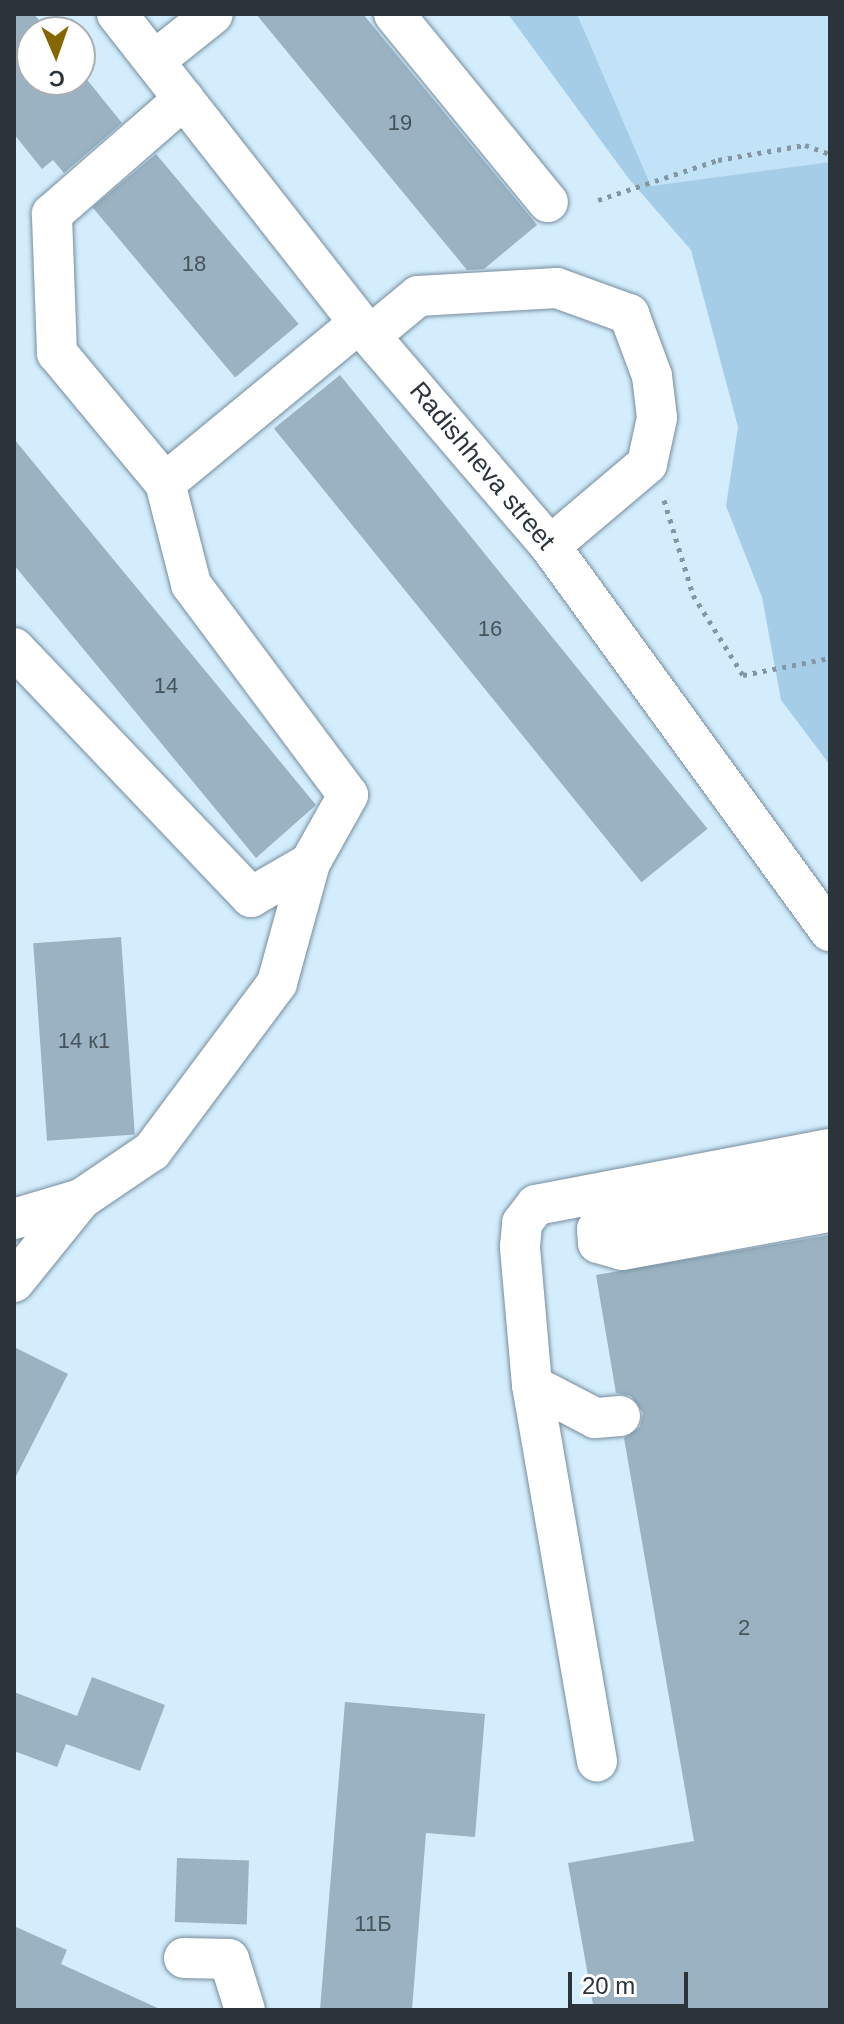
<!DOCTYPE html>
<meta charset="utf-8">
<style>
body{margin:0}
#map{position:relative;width:844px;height:2024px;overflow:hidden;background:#d3edfd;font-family:Helvetica,sans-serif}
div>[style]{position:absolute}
.built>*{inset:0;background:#c2e2f8}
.green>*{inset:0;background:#a6cde7}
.building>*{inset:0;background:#9ab2c2;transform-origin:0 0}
.path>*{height:5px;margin-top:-2.5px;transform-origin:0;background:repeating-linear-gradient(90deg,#8496a2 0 4px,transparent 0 10px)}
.roads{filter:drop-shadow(0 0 2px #768d9d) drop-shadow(0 0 2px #768d9d)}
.minor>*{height:40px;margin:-20px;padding:0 20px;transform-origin:20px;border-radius:20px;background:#fff}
span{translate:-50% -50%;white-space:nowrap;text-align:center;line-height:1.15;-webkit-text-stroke:8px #fff;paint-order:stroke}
.number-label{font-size:22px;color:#46545c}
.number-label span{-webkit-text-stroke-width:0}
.street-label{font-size:26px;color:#2a343a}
.frame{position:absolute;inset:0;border:16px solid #2a343a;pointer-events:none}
.north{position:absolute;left:16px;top:16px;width:80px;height:80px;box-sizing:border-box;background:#fff;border:2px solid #aaaeb0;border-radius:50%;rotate:178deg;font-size:22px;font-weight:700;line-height:32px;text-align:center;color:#2a343a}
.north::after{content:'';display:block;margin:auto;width:28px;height:36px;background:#856600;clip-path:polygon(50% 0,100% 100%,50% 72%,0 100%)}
.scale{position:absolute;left:568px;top:1972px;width:120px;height:36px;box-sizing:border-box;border:4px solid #2a343a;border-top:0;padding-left:10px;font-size:24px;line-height:28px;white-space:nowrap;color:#2a343a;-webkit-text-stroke:6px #fff;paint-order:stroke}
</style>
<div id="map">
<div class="built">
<i style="clip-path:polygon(577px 14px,830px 14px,830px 162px,651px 186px)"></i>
</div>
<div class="green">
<i style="clip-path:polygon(508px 14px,577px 14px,651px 186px,830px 162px,830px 765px,781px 700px,762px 597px,726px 506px,738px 427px,691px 250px,629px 179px)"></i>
</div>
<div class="building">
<i style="clip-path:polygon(14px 14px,34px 14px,49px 32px,32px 32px,32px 80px,80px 80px,80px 71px,122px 123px,64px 173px,53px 160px,42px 169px,14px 134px)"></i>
<i style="clip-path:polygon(256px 14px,363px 14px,537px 225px,484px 269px,467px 270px)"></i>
<i style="left:156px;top:154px;width:222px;height:83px;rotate:50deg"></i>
<i style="left:340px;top:375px;width:584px;height:85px;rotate:51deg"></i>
<i style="clip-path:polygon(14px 439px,316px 805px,256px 858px,14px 565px)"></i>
<i style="left:121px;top:937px;width:198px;height:88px;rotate:86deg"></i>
<i style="clip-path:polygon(830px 1235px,830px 2010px,594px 2010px,568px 1863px,694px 1841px,624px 1438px,640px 1427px,643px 1413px,631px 1396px,616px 1393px,596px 1275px)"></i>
<i style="clip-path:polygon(14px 1347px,68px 1374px,14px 1480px)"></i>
<i style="clip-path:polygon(92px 1677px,165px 1705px,140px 1771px,66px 1744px,57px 1767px,14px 1751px,14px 1692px,77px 1716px)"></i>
<i style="clip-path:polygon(345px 1702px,485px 1714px,475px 1837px,426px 1833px,412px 2010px,320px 2010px)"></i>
<i style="left:177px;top:1858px;width:72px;height:64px;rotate:2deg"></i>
<i style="clip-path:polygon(14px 1926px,67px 1950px,61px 1964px,162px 2010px,14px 2010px)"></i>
</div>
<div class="path">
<i style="left:598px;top:200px;width:126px;rotate:-18.4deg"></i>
<i style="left:718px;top:160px;width:88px;rotate:-9.8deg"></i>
<i style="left:805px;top:145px;width:27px;rotate:20deg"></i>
<i style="left:664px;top:500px;width:99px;rotate:73deg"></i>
<i style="left:693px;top:595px;width:94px;rotate:58deg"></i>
<i style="left:743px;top:675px;width:89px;rotate:-11.1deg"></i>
</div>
<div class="roads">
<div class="minor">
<i style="left:117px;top:14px;width:392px;rotate:51.9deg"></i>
<i style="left:359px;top:323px;width:294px;rotate:49.4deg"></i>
<i style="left:550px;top:546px;width:476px;rotate:54deg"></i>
<i style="left:394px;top:14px;width:243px;rotate:50.7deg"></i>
<i style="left:154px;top:61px;width:75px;rotate:-38.5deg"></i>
<i style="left:371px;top:335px;width:61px;rotate:-39.7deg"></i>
<i style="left:418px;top:296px;width:139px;rotate:-3.3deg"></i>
<i style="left:557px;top:288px;width:77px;rotate:19.9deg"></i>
<i style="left:629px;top:314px;width:66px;rotate:69.6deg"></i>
<i style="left:652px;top:376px;width:42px;rotate:83.2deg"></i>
<i style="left:657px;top:418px;width:47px;rotate:102.3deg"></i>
<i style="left:647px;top:464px;width:127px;rotate:139.8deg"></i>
<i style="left:165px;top:483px;width:251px;rotate:-39.5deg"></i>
<i style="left:14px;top:648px;width:344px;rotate:46.4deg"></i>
<i style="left:251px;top:897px;width:68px;rotate:-30deg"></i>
<i style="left:830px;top:1178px;width:227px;rotate:168.8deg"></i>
<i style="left:607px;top:1222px;width:12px;rotate:145deg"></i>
<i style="left:597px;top:1229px;width:14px;rotate:86deg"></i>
<i style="left:598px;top:1243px;width:25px;rotate:16deg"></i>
<i style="left:622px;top:1250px;width:211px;rotate:-10.4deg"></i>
<i style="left:14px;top:1219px;width:70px;rotate:-16.6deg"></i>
<i style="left:81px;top:1199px;width:86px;rotate:-34.1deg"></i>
<i style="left:152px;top:1151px;width:209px;rotate:-53.3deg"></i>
<i style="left:277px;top:983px;width:124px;rotate:-74.6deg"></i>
<i style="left:310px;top:863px;width:78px;rotate:-60.8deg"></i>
<i style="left:348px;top:795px;width:263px;rotate:-126.7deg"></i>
<i style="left:191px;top:584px;width:104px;rotate:-104.4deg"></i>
<i style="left:165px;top:483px;width:169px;rotate:-129.7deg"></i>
<i style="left:57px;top:353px;width:139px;rotate:-92.1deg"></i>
<i style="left:52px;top:214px;width:175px;rotate:-41.1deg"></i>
<i style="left:14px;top:1282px;width:107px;rotate:-51.1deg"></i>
<i style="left:532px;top:1385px;width:382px;rotate:80.2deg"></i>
<i style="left:620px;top:1416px;width:25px;rotate:175deg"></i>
<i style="left:595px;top:1418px;width:71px;rotate:-152.4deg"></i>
<i style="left:532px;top:1385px;width:139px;rotate:-95deg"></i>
<i style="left:520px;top:1247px;width:24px;rotate:-85deg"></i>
<i style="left:522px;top:1223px;width:23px;rotate:-52deg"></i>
<i style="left:536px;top:1205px;width:299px;rotate:-10.8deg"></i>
<i style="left:184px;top:1958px;width:45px;rotate:1.3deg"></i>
<i style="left:229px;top:1959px;width:53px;rotate:72.6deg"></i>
</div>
</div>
<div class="number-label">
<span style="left:400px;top:123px">19</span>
<span style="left:194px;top:264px">18</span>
<span style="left:490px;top:629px">16</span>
<span style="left:166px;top:686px">14</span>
<span style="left:84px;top:1041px">14 к1</span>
<span style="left:744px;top:1628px">2</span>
<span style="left:373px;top:1924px">11Б</span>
</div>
<div class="street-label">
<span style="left:482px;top:466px;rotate:50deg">Radishheva street</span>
</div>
<div class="frame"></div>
<div class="north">С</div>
<div class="scale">20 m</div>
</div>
